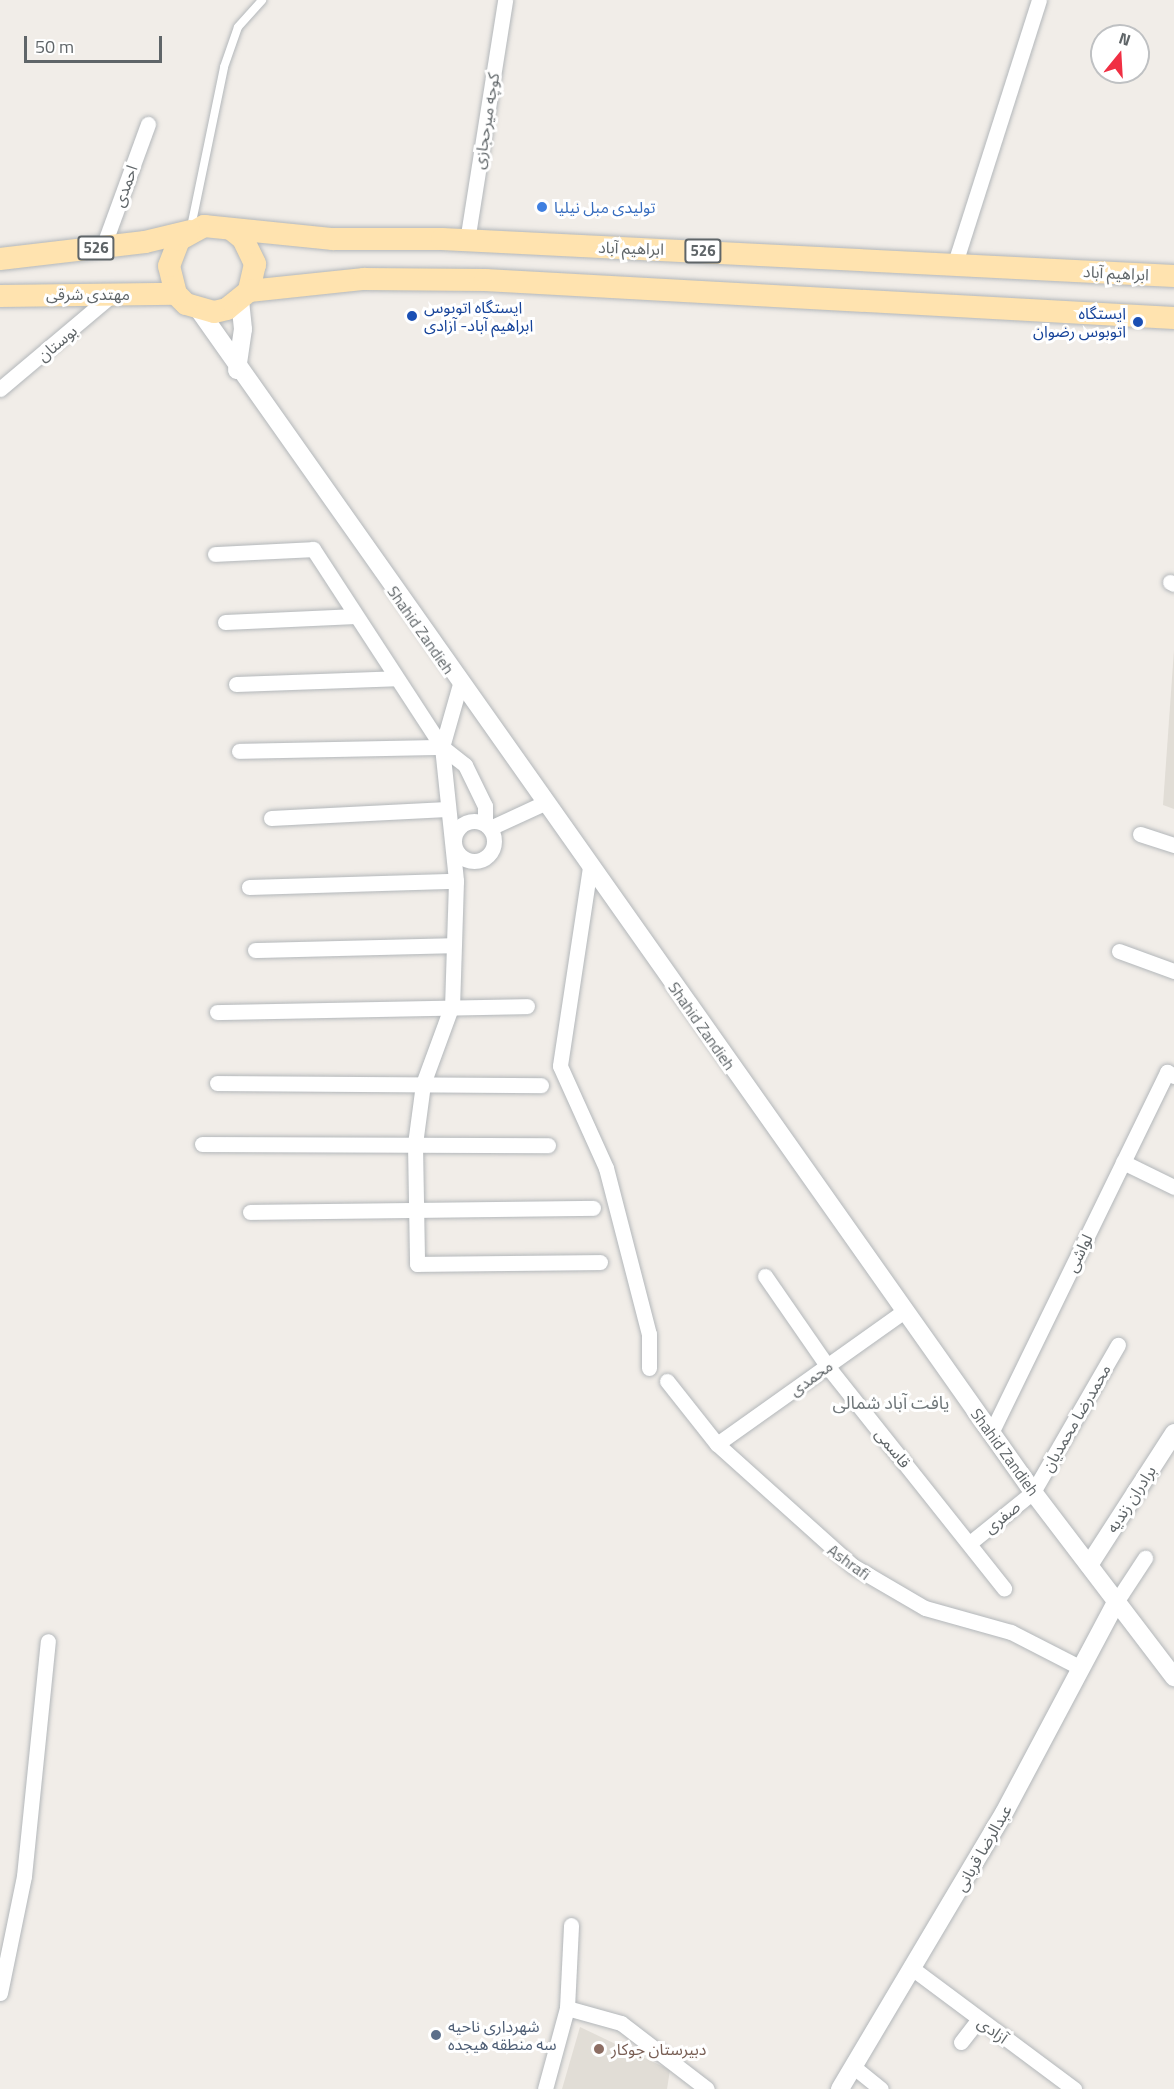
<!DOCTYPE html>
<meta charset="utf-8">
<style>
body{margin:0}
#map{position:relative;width:1174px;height:2089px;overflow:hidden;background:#f1ede8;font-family:"Titillium Web","Noto Sans Arabic",sans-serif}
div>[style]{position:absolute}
.education>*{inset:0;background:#e1ddd6}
.roads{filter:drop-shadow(0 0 2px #b3b7ba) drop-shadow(0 0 2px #b3b7ba)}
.service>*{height:8px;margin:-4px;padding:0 4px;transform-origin:4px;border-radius:4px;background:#fff}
.minor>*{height:15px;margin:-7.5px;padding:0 7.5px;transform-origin:7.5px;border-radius:7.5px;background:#fff}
.minor>.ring{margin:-7.5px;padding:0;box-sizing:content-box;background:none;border:15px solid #fff;border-radius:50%}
.tertiary>*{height:18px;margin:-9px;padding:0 9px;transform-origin:9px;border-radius:9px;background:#fff}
.primary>*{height:22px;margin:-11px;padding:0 11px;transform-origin:11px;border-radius:11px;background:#ffe3af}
.dots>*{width:16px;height:16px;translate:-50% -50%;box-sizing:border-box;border:3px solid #fff;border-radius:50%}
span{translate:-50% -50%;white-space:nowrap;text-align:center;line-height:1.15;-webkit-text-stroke:6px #fff;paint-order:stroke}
.shield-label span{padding:2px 4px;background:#fff;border:2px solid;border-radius:4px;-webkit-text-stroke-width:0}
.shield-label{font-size:15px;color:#5f6568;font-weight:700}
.street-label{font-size:16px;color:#5f6568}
.shop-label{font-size:16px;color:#366cbe}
.left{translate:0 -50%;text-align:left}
.transit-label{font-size:16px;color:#164399}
.right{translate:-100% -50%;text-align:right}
.service-label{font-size:16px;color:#4e5e75}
.education-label{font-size:16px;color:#785e54}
.neighbourhood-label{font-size:18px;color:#70777a}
.north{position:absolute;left:1090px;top:24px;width:60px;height:60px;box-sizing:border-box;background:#fff;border:2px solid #bfc1c3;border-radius:50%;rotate:18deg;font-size:16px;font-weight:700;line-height:24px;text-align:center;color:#5f6568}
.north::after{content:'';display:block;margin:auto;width:21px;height:27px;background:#f02f43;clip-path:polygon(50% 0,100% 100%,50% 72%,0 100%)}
.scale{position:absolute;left:24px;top:36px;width:138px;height:27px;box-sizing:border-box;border:3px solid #5f6568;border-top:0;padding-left:8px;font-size:18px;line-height:21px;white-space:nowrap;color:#5f6568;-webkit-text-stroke:4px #fff;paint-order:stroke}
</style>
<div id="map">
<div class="education">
<i style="clip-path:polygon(1174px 650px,1174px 809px,1163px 805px)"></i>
<i style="clip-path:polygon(580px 2027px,670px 2070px,667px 2089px,562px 2089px)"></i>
</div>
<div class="roads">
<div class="service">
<i style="left:191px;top:227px;width:163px;rotate:-78.3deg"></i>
<i style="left:224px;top:67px;width:42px;rotate:-70.7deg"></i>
<i style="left:238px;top:27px;width:36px;rotate:-48deg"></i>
</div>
<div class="minor">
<i style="left:467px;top:241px;width:244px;rotate:-81deg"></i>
<i style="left:103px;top:247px;width:131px;rotate:-69.9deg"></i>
<i style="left:955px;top:263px;width:276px;rotate:-72.3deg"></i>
<i style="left:0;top:389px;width:148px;rotate:-40.1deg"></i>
<i style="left:215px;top:554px;width:98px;rotate:-2.9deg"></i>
<i style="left:313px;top:549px;width:236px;rotate:56.9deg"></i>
<i style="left:442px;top:747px;width:203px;rotate:178.9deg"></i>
<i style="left:1170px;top:582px;width:4px;rotate:27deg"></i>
<i style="left:225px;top:622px;width:131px;rotate:-2.6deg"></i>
<i style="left:236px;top:684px;width:160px;rotate:-2.1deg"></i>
<i style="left:460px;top:684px;width:66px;rotate:105.9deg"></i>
<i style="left:442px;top:747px;width:135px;rotate:84deg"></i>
<i style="left:456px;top:881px;width:124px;rotate:91.8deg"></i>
<i style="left:452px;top:1005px;width:84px;rotate:110.2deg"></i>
<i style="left:423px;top:1084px;width:61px;rotate:97.6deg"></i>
<i style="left:415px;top:1144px;width:120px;rotate:89deg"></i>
<i style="left:417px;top:1264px;width:183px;rotate:-0.6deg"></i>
<i style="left:442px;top:747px;width:29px;rotate:38deg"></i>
<i style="left:465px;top:765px;width:46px;rotate:64deg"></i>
<i style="left:485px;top:806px;width:18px;rotate:90deg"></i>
<i style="left:271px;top:818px;width:176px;rotate:-2.9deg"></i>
<i class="ring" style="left:454px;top:821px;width:25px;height:25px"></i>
<i style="left:490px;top:828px;width:60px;rotate:-24.8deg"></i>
<i style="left:1140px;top:834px;width:36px;rotate:18deg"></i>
<i style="left:590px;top:867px;width:201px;rotate:98.6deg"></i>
<i style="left:560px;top:1066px;width:112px;rotate:65.7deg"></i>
<i style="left:606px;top:1168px;width:171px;rotate:75.5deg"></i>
<i style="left:649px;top:1334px;width:34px;rotate:90deg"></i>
<i style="left:249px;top:887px;width:207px;rotate:-1.7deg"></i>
<i style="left:255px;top:950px;width:198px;rotate:-1.4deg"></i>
<i style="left:1119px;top:951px;width:59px;rotate:20deg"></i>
<i style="left:217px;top:1012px;width:310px;rotate:-1.1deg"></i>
<i style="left:217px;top:1083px;width:324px;rotate:0.4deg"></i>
<i style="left:202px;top:1144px;width:346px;rotate:0.2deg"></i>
<i style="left:1123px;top:1162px;width:57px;rotate:26.1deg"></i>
<i style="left:250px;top:1212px;width:343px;rotate:-0.7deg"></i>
<i style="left:765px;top:1276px;width:111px;rotate:55.3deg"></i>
<i style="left:828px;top:1367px;width:283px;rotate:51.5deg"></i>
<i style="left:667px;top:1381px;width:80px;rotate:51.6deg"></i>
<i style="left:717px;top:1444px;width:183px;rotate:41.9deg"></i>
<i style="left:853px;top:1566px;width:83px;rotate:30.3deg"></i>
<i style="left:925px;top:1608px;width:89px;rotate:15.6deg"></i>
<i style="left:1011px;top:1632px;width:79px;rotate:27.2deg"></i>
<i style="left:991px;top:1433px;width:402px;rotate:-64deg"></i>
<i style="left:1167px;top:1072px;width:8px;rotate:30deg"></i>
<i style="left:717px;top:1444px;width:229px;rotate:-35.4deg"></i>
<i style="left:971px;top:1542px;width:80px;rotate:-38.9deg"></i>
<i style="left:1033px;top:1492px;width:170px;rotate:-60deg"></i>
<i style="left:1116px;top:1602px;width:53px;rotate:-56.6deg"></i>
<i style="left:913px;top:1969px;width:201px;rotate:36.7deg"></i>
<i style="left:0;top:1993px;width:119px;rotate:-78.4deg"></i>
<i style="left:24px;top:1876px;width:236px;rotate:-84.2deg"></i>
<i style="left:567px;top:2008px;width:56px;rotate:15.5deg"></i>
<i style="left:621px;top:2023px;width:108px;rotate:37.5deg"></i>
<i style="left:961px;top:2042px;width:28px;rotate:-52deg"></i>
<i style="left:855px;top:2068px;width:33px;rotate:39deg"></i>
<i style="left:545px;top:2089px;width:84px;rotate:-74.8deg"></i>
<i style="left:567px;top:2008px;width:83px;rotate:-87.2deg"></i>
</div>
<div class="tertiary">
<i style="left:199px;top:310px;width:1447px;rotate:54.79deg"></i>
<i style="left:1033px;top:1492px;width:233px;rotate:52.7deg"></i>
<i style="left:237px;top:370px;width:41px;rotate:-81.7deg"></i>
<i style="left:243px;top:329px;width:27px;rotate:-96deg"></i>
<i style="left:1089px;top:1565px;width:157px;rotate:-57.2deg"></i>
<i style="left:840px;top:2089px;width:321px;rotate:-59.3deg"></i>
<i style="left:1004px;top:1813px;width:239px;rotate:-62deg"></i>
</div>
<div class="primary">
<i style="left:232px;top:230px;width:14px;rotate:39deg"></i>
<i style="left:243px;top:239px;width:28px;rotate:64deg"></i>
<i style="left:255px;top:264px;width:28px;rotate:103deg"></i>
<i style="left:249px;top:291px;width:28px;rotate:141deg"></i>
<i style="left:227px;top:309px;width:13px;rotate:167deg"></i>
<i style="left:214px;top:312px;width:29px;rotate:-164deg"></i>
<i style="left:186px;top:304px;width:14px;rotate:-135deg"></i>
<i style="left:176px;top:294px;width:29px;rotate:-104deg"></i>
<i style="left:169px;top:266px;width:28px;rotate:-69deg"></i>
<i style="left:179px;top:240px;width:29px;rotate:-29deg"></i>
<i style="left:204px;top:226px;width:130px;rotate:5.8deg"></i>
<i style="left:333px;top:239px;width:109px"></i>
<i style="left:442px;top:239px;width:733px;rotate:2.89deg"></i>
<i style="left:0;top:259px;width:146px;rotate:-6.7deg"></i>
<i style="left:145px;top:242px;width:46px;rotate:-13.7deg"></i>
<i style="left:249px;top:291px;width:116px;rotate:-6deg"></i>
<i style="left:364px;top:279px;width:121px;rotate:0.5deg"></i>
<i style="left:485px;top:280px;width:690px;rotate:3.16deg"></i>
<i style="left:0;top:296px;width:176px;rotate:-0.7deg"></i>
</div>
</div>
<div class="dots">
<i style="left:542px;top:207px;background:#3f7fe0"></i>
<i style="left:412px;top:316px;background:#1a4fb4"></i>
<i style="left:1138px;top:322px;background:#1a4fb4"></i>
<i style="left:436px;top:2035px;background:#5c6f8a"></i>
<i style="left:599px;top:2049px;background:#8d6e63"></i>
</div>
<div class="shield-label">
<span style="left:96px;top:248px">526</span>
<span style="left:703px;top:251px">526</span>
</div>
<div class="street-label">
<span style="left:486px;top:121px;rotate:-81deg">کوچه میرحجازی</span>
<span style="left:125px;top:186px;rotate:-70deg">احمدی</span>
<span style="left:631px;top:248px;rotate:2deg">ابراهیم آباد</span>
<span style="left:1116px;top:273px;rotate:3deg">ابراهیم آباد</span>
<span style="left:88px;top:294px">مهتدی شرقی</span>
<span style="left:57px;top:343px;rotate:-40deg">بوستان</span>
<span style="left:421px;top:630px;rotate:55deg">Shahid Zandieh</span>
<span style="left:702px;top:1026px;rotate:55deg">Shahid Zandieh</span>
<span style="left:1079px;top:1253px;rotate:-64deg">لواشی</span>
<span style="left:811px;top:1378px;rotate:-36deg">محمدی</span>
<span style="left:1076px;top:1418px;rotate:-60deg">محمدرضا محمدیان</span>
<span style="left:893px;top:1448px;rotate:51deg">قاسمی</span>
<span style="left:1005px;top:1452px;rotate:54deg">Shahid Zandieh</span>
<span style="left:1131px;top:1499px;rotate:-57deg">برادران زندیه</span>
<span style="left:1002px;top:1517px;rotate:-39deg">صفری</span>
<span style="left:849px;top:1562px;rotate:36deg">Ashrafi</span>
<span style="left:983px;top:1848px;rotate:-60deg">عبدالرضا قربانی</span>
<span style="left:993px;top:2030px;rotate:36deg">آزادی</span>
</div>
<div class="shop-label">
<span class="left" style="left:554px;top:207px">تولیدی مبل نیلیا</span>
</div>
<div class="transit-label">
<span class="left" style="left:424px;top:316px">ایستگاه اتوبوس<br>ابراهیم آباد- آزادی</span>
<span class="right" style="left:1126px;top:322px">ایستگاه<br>اتوبوس رضوان</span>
</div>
<div class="service-label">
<span class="left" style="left:448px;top:2035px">شهرداری ناحیه<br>سه منطقه هیجده</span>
</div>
<div class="education-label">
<span class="left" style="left:611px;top:2049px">دبیرستان جوکار</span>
</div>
<div class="neighbourhood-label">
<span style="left:891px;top:1403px">یافت آباد شمالی</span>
</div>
<div class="north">N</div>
<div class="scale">50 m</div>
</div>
